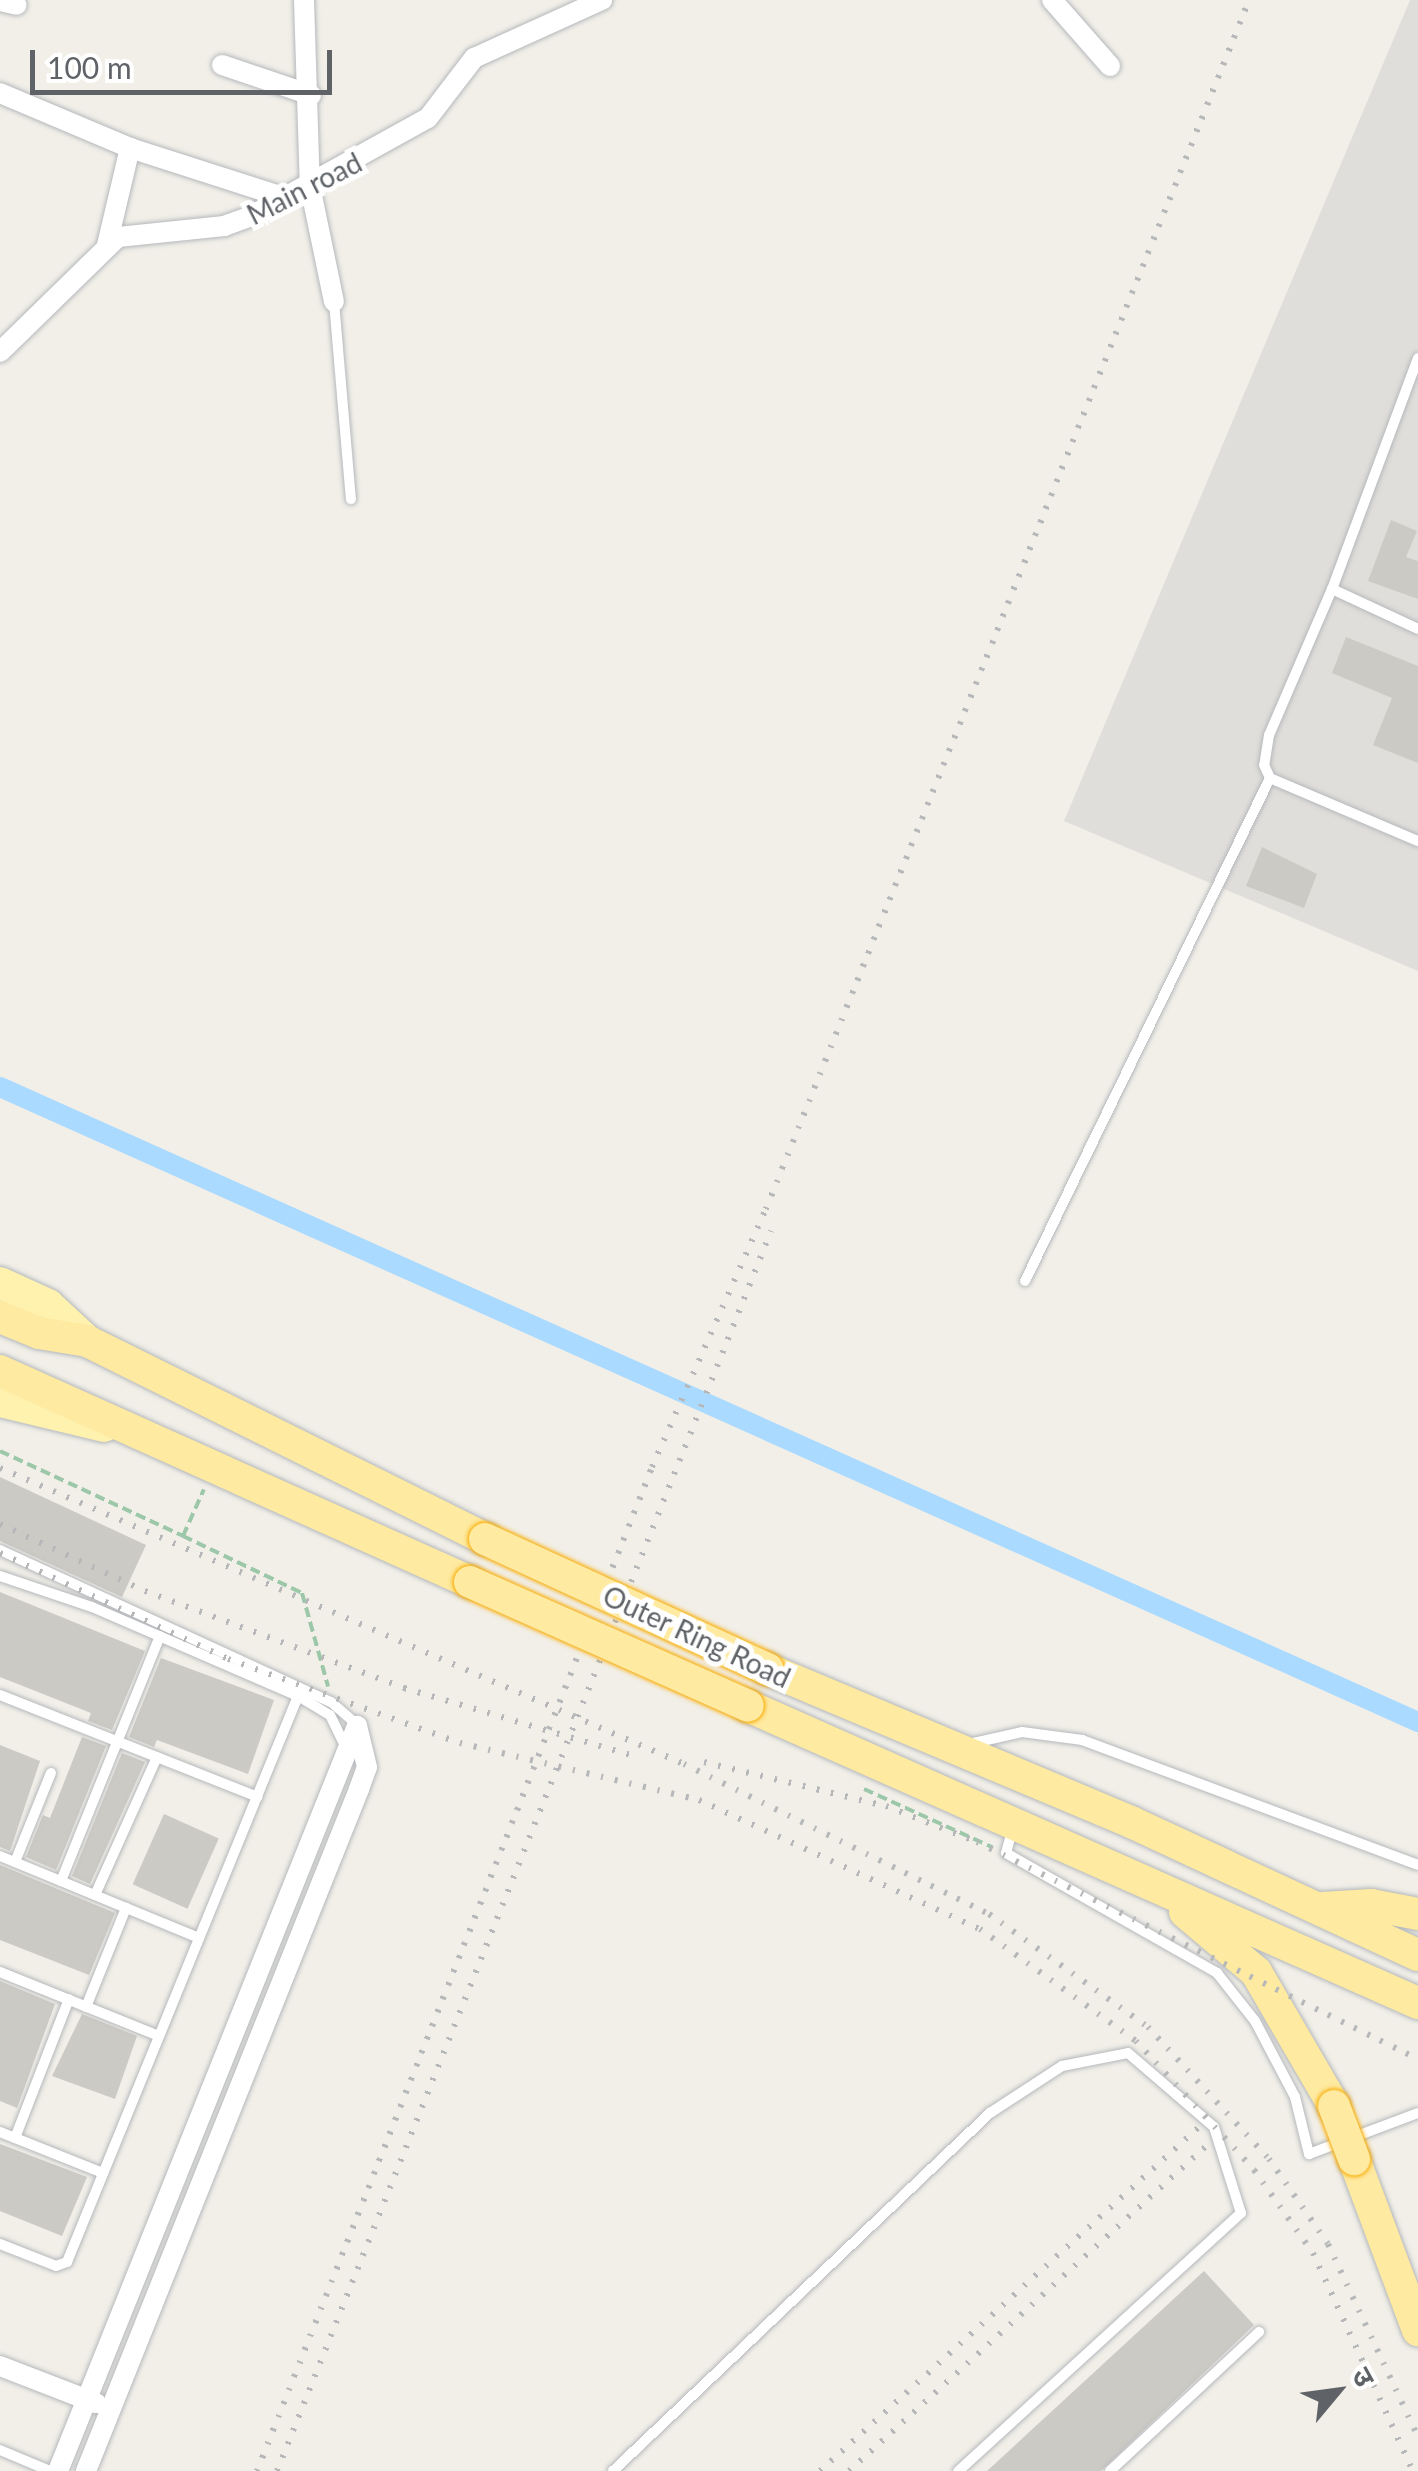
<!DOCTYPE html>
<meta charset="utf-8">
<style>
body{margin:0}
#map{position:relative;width:1418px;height:2471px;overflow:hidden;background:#f1efe8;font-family:Lato,"Noto Sans Devanagari",sans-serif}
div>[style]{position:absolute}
.industrial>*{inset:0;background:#e0deda}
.canal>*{height:20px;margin:-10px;padding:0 10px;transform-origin:10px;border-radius:10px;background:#aadaff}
.building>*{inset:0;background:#cccac5;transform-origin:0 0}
.path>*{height:4px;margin-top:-2px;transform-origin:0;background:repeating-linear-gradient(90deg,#9cc7a9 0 10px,transparent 0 15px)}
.roads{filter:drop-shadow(0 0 2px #b5b8bc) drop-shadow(0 0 2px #b5b8bc)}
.service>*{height:10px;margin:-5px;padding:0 5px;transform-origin:5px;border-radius:5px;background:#fff}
.minor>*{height:20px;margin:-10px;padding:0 10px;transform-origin:10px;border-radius:10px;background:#fff}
.primary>*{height:32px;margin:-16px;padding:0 16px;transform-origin:16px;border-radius:16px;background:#fff2af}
.trunk>*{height:32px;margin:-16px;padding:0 16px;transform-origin:16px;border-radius:16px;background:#feeaa1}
.rail>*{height:6px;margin-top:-3px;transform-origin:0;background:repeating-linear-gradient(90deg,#b6b7b8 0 2.5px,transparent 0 14.5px)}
.bridges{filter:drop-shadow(0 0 2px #f9ab00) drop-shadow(0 0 2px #f9ab00)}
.trunk-bridge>*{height:32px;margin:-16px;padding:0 16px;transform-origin:16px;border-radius:16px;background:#feeaa1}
span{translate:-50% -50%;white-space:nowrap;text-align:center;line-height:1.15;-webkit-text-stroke:10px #fff;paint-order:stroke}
.street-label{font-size:28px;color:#5f6368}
.north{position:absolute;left:1288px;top:2341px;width:100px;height:100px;-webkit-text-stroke:8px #fff;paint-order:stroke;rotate:61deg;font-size:28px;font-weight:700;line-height:40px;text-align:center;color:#5f6368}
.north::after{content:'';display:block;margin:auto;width:35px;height:45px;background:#5f6368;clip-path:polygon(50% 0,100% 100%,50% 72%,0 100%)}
.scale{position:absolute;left:30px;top:50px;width:302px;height:45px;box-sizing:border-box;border:5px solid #5f6368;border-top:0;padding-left:12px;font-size:30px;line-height:35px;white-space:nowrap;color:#5f6368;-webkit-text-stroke:8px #fff;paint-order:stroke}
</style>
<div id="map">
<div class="industrial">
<i style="clip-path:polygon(1410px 0,1418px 0,1418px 971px,1064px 821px)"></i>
</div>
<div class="canal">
<i style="left:0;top:1087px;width:1554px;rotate:24.12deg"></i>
</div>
<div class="building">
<i style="clip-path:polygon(1391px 520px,1417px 531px,1406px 557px,1418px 561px,1418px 599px,1368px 581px)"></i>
<i style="clip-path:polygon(1346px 637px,1418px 666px,1418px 763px,1373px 745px,1392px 698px,1332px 673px)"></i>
<i style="clip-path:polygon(1262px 847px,1317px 874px,1304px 908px,1246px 886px)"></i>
<i style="clip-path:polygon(0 1477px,146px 1545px,122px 1597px,0 1541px)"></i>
<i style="clip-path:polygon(0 1592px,145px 1651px,112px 1730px,88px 1721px,91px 1713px,0 1677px)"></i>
<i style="clip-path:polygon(161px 1658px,274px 1700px,248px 1774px,157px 1740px,154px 1747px,129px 1737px)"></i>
<i style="clip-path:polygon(82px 1737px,106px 1746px,56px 1870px,26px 1857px,43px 1815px,50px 1818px)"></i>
<i style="clip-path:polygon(0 1745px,40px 1761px,10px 1851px,0 1847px)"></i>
<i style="clip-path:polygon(122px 1753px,145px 1762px,90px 1884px,72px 1876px)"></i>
<i style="left:164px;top:1814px;width:60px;height:77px;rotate:24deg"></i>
<i style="clip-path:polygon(0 1865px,115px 1913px,89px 1975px,0 1940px)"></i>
<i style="clip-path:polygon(0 1981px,55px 2004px,17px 2108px,0 2101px)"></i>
<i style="clip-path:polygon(82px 2014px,137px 2036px,115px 2099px,52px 2076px)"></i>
<i style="clip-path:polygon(0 2144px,87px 2177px,62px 2236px,0 2211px)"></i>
<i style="clip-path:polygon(1204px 2271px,1254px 2325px,1101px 2471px,987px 2471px)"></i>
</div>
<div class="path">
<i style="left:0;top:1451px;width:202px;rotate:24.9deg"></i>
<i style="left:183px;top:1536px;width:51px;rotate:-65.9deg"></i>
<i style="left:183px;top:1536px;width:132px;rotate:25.6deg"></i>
<i style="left:302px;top:1593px;width:97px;rotate:74.4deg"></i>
<i style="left:864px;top:1789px;width:141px;rotate:24.4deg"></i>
</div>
<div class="roads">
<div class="service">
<i style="left:334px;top:302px;width:198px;rotate:85.1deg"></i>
<i style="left:1418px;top:358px;width:246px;rotate:110.4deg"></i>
<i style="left:1332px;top:589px;width:159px;rotate:113.3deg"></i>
<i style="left:1269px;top:735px;width:30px;rotate:99deg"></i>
<i style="left:1264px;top:765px;width:14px;rotate:65deg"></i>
<i style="left:1270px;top:778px;width:161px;rotate:23.1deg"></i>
<i style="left:1332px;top:589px;width:95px;rotate:24.9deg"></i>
<i style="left:1025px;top:1281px;width:559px;rotate:-64.03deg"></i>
<i style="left:0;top:1550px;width:364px;rotate:24.7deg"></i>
<i style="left:331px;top:1702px;width:35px;rotate:41deg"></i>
<i style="left:0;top:1576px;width:97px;rotate:18.6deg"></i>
<i style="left:92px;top:1607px;width:224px;rotate:23.4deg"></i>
<i style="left:298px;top:1696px;width:37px;rotate:31deg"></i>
<i style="left:330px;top:1715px;width:34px;rotate:64deg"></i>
<i style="left:0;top:1695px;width:277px;rotate:21.6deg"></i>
<i style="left:969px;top:1744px;width:54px;rotate:-12.8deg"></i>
<i style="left:1022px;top:1732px;width:61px;rotate:7.6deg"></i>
<i style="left:1082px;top:1740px;width:358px;rotate:20.4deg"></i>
<i style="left:1013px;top:1827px;width:27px;rotate:105deg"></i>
<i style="left:1006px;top:1853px;width:243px;rotate:29.6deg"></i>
<i style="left:1217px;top:1973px;width:61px;rotate:51.6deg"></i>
<i style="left:1255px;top:2021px;width:86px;rotate:62.2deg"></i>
<i style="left:1295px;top:2097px;width:59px;rotate:76.2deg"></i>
<i style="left:1309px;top:2154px;width:116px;rotate:-20.6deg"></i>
<i style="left:0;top:1856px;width:215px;rotate:22.4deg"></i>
<i style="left:15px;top:1862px;width:96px;rotate:-68deg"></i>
<i style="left:61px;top:1881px;width:264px;rotate:-68deg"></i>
<i style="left:95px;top:1895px;width:151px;rotate:-65.8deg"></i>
<i style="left:0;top:1972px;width:171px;rotate:21.9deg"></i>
<i style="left:86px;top:2007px;width:107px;rotate:-68deg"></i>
<i style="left:0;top:2132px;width:111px;rotate:21.7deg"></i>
<i style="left:15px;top:2138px;width:149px;rotate:-68.8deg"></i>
<i style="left:0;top:2244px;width:60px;rotate:21.4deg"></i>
<i style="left:56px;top:2266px;width:12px;rotate:-20deg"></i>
<i style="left:67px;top:2262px;width:611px;rotate:-67.8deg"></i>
<i style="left:0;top:2450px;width:54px;rotate:22.8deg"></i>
<i style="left:613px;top:2471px;width:520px;rotate:-43.52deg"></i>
<i style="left:990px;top:2113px;width:86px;rotate:-33.1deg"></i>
<i style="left:1062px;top:2066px;width:67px;rotate:-11.1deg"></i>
<i style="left:1128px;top:2053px;width:113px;rotate:40.7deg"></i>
<i style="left:1214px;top:2127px;width:90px;rotate:72.6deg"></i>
<i style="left:1241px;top:2213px;width:383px;rotate:137.6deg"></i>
<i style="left:1110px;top:2471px;width:204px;rotate:-43deg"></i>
</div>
<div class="minor">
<i style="left:304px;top:0;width:186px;rotate:88.2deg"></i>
<i style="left:310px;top:186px;width:118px;rotate:78.3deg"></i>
<i style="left:1052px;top:0;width:88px;rotate:48.7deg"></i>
<i style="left:0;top:1px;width:17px;rotate:13deg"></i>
<i style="left:222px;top:65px;width:94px;rotate:18.6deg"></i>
<i style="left:0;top:93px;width:141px;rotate:22.9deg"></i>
<i style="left:130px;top:148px;width:164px;rotate:17.8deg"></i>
<i style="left:107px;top:245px;width:100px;rotate:-76.7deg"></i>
<i style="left:0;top:352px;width:165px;rotate:-44.3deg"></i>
<i style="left:118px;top:237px;width:107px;rotate:-5.9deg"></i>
<i style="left:224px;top:226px;width:29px;rotate:-20deg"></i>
<i style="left:251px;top:216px;width:202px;rotate:-29deg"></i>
<i style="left:428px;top:118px;width:76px;rotate:-52.5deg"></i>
<i style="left:474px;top:58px;width:141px;rotate:-24.4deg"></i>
<i style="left:0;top:2366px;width:103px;rotate:21.1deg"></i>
<i style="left:58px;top:2471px;width:803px;rotate:-68.13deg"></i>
<i style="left:86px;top:2471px;width:735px;rotate:-68.18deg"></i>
<i style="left:359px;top:1789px;width:23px;rotate:-70deg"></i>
<i style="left:367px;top:1767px;width:42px;rotate:-103.7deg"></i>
</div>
<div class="primary">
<i style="left:0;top:1283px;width:53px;rotate:24.6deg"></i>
<i style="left:48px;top:1305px;width:53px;rotate:42.7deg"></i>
<i style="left:0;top:1401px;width:107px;rotate:13.5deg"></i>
</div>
<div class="trunk">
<i style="left:0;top:1317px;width:42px;rotate:22.3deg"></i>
<i style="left:39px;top:1333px;width:49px;rotate:9.5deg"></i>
<i style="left:87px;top:1341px;width:445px;rotate:26.4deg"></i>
<i style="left:0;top:1371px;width:515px;rotate:24.18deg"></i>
<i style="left:767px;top:1669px;width:395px;rotate:22.8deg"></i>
<i style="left:1131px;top:1822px;width:316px;rotate:24.9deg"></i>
<i style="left:748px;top:1706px;width:733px;rotate:23.91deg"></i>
<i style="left:1322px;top:1908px;width:49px;rotate:-3.5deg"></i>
<i style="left:1371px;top:1905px;width:48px;rotate:10.8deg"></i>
<i style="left:1185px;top:1912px;width:93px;rotate:40.2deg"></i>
<i style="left:1256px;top:1972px;width:155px;rotate:59.8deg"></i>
<i style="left:1354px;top:2159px;width:183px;rotate:69.5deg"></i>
</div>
</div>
<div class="rail">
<i style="left:0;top:1468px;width:745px;rotate:23.4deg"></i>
<i style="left:684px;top:1764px;width:340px;rotate:26.2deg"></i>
<i style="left:989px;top:1914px;width:195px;rotate:35.4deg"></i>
<i style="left:1148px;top:2027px;width:179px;rotate:47.5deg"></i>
<i style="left:1269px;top:2159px;width:103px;rotate:55.2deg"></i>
<i style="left:1328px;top:2244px;width:213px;rotate:65deg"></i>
<i style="left:0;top:1524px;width:160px;rotate:24.8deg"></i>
<i style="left:145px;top:1591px;width:277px;rotate:20.5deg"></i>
<i style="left:404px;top:1688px;width:240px;rotate:16.5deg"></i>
<i style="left:0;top:1553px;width:251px;rotate:24.9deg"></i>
<i style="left:228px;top:1659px;width:247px;rotate:19.9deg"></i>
<i style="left:460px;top:1743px;width:246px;rotate:13.4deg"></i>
<i style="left:699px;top:1800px;width:309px;rotate:24.7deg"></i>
<i style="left:980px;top:1929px;width:192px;rotate:35.7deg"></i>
<i style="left:1136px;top:2041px;width:175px;rotate:47.5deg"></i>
<i style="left:1254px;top:2170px;width:102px;rotate:54.6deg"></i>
<i style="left:1313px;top:2253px;width:240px;rotate:65.4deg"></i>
<i style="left:704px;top:1762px;width:187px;rotate:13.6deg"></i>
<i style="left:886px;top:1806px;width:98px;rotate:21.6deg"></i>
<i style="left:977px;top:1842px;width:491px;rotate:26.2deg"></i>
<i style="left:257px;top:2471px;width:1079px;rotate:-68.52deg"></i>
<i style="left:652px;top:1467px;width:282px;rotate:-66.2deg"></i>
<i style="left:766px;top:1209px;width:1302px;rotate:-68.22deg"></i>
<i style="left:277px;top:2471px;width:1335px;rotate:-68.28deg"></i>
<i style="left:820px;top:2471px;width:512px;rotate:-42.23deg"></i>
<i style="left:849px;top:2471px;width:492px;rotate:-42.3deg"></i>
</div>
<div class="bridges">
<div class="trunk-bridge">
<i style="left:485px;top:1539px;width:311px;rotate:24.7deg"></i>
<i style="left:470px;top:1582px;width:304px;rotate:24deg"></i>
<i style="left:1334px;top:2106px;width:57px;rotate:69.3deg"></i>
</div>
</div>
<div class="street-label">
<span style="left:304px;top:188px;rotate:-27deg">Main road</span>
<span style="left:697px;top:1636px;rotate:25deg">Outer Ring Road</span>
</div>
<div class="north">उ</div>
<div class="scale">100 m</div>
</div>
